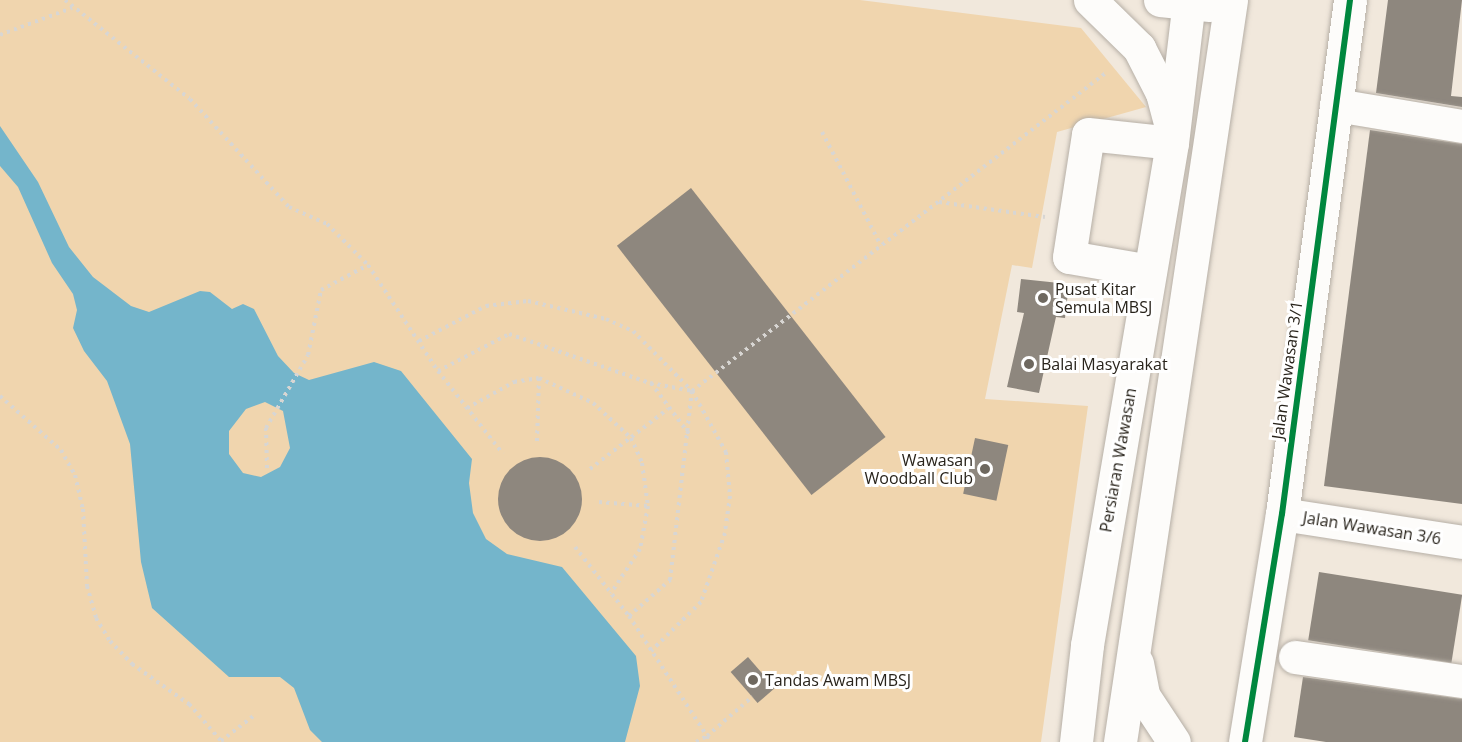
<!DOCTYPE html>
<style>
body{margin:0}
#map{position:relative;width:1462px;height:742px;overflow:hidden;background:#f1e8dc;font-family:"Open Sans",sans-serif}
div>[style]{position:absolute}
.green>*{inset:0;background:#f0d5ae}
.water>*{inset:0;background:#74b5cb}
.building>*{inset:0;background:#8e877e;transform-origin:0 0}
.round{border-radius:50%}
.path>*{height:4px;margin-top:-2px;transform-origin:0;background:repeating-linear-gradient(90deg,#d8d6d3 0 3px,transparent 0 7.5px)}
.roads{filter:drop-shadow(0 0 2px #b6afa6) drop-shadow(0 0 2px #b6afa6)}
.minor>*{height:33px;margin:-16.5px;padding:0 16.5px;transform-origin:16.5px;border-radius:16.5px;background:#fdfcfa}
.major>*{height:33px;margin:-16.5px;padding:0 16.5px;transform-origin:16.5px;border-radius:16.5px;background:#fdfcfa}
.cycleway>*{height:6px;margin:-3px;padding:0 3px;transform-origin:3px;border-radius:3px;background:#00873e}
.dots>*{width:16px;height:16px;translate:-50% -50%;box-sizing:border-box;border:3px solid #fff;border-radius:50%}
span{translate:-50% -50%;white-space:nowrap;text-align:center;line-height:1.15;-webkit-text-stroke:6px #fff;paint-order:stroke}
.poi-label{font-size:16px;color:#28231b}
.left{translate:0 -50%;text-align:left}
.right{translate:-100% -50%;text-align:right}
.street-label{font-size:16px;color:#28231b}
</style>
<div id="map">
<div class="green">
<i style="clip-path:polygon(0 0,860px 0,1081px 28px,1146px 107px,1057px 132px,1032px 268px,1012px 265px,985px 399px,1088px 406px,1041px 742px,0 742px)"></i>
</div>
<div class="water">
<i style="clip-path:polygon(evenodd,0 126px,38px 182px,69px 247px,93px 277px,131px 306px,149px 312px,200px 291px,210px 292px,232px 309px,243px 304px,254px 309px,278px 356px,294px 373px,309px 380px,374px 362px,401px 371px,472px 459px,469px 483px,473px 513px,486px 539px,507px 554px,562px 567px,636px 656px,640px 686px,625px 742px,322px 742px,310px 730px,294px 688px,280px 677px,229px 677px,152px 608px,141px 562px,130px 444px,107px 381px,84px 351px,73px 328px,77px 310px,73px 294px,52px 263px,18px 187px,0 166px,0 126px,265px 402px,283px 411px,290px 448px,280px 467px,261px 477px,243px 473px,229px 454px,229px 431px,246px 409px,265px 402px)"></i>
</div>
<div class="building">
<i style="clip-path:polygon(1388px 0,1462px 0,1451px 96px,1462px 97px,1462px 107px,1376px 93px)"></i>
<i style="clip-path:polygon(1370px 130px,1462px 144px,1462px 504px,1324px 486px)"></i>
<i style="left:691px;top:188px;width:316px;height:94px;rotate:52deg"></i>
<i style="clip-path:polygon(1021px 279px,1069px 284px,1065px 318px,1056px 317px,1039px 393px,1007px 387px,1024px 313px,1017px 312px)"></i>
<i style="left:975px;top:438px;width:34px;height:57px;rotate:12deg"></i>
<i class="round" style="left:498px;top:457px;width:84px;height:84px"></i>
<i style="left:1319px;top:572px;width:145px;height:69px;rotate:9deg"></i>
<i style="left:748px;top:657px;width:41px;height:23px;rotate:49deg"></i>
<i style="clip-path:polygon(1303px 677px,1462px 699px,1462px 742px,1326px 742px,1294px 737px)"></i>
</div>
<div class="path">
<i style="left:65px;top:0;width:159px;rotate:38.4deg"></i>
<i style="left:190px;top:99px;width:147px;rotate:47.5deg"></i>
<i style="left:289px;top:207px;width:42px;rotate:24.1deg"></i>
<i style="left:327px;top:224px;width:58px;rotate:45deg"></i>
<i style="left:368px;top:265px;width:127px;rotate:56.6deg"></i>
<i style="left:438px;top:371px;width:105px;rotate:51.9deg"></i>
<i style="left:0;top:35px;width:77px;rotate:-20.6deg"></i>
<i style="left:822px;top:132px;width:128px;rotate:62.6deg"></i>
<i style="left:939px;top:202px;width:107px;rotate:8.1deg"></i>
<i style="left:419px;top:341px;width:76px;rotate:-27.6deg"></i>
<i style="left:486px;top:306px;width:42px;rotate:-6.8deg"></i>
<i style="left:528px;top:301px;width:80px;rotate:13deg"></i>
<i style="left:606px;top:319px;width:30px;rotate:24deg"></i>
<i style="left:633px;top:331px;width:84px;rotate:45.5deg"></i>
<i style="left:692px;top:391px;width:70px;rotate:60.9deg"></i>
<i style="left:726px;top:452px;width:44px;rotate:84.8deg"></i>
<i style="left:730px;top:496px;width:37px;rotate:98deg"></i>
<i style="left:725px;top:533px;width:73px;rotate:109.2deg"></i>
<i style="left:701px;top:602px;width:70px;rotate:135.6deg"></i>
<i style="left:438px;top:371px;width:80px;rotate:-27.5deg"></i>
<i style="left:509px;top:334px;width:149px;rotate:19.2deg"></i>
<i style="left:650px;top:383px;width:43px;rotate:10.8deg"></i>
<i style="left:692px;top:391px;width:523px;rotate:-37.55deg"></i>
<i style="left:651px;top:383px;width:64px;rotate:53.3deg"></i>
<i style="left:0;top:396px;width:81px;rotate:41.5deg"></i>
<i style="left:61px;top:450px;width:29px;rotate:61deg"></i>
<i style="left:75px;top:475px;width:35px;rotate:77deg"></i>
<i style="left:83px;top:509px;width:77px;rotate:87deg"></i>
<i style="left:87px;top:586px;width:33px;rotate:74deg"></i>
<i style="left:96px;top:618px;width:27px;rotate:59deg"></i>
<i style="left:110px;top:641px;width:32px;rotate:46deg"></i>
<i style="left:132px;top:664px;width:70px;rotate:35.1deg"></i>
<i style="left:189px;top:704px;width:50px;rotate:49deg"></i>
<i style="left:467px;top:408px;width:54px;rotate:-29deg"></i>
<i style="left:514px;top:382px;width:25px;rotate:-9deg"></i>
<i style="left:539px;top:378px;width:60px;rotate:24.8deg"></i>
<i style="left:593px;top:403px;width:52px;rotate:42.6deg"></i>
<i style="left:631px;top:438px;width:27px;rotate:66deg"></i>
<i style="left:642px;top:463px;width:43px;rotate:82.1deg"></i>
<i style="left:648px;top:506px;width:44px;rotate:100.5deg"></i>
<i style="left:640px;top:549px;width:53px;rotate:123.4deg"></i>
<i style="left:537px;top:441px;width:63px;rotate:-88.2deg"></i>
<i style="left:267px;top:468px;width:40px;rotate:-91.4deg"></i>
<i style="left:266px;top:428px;width:84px;rotate:-60.1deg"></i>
<i style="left:308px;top:355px;width:66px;rotate:-78.7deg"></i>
<i style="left:321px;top:290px;width:53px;rotate:-28deg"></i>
<i style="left:590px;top:469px;width:98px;rotate:-37.6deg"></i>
<i style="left:599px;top:502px;width:49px;rotate:4.7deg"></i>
<i style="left:575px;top:547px;width:88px;rotate:52deg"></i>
<i style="left:629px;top:616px;width:143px;rotate:57deg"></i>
<i style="left:707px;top:736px;width:60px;rotate:-40.9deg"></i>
<i style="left:629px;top:616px;width:55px;rotate:-41.3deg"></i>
<i style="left:670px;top:580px;width:190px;rotate:-83.4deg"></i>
<i style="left:221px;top:741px;width:44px;rotate:-37.6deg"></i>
<i style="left:696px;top:742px;width:13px;rotate:-29deg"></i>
<i style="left:707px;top:736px;width:6px;rotate:72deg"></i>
</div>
<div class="roads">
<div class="minor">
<i style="left:1336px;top:105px;width:128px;rotate:9.5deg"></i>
<i style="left:1150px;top:271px;width:82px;rotate:-170.2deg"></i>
<i style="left:1069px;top:257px;width:124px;rotate:-81.2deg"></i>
<i style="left:1088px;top:134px;width:84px;rotate:6.1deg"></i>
<i style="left:1282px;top:514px;width:182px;rotate:8.8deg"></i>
<i style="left:1295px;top:657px;width:169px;rotate:8.2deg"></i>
<i style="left:1245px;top:742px;width:231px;rotate:-80.8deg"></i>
<i style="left:1282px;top:514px;width:518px;rotate:-82.46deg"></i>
</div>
<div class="major">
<i style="left:1090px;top:0;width:69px;rotate:44.4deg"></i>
<i style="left:1139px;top:48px;width:51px;rotate:62.9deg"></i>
<i style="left:1162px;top:93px;width:31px;rotate:75deg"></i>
<i style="left:1160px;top:0;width:50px;rotate:5.7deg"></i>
<i style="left:1137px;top:663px;width:33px;rotate:79deg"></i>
<i style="left:1143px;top:695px;width:56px;rotate:56.6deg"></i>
<i style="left:1076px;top:742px;width:98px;rotate:-83.5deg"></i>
<i style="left:1087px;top:645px;width:509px;rotate:-80.39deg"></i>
<i style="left:1172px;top:143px;width:144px;rotate:-83.2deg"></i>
<i style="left:1120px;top:742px;width:750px;rotate:-81.49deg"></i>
</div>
</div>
<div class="cycleway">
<i style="left:1245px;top:742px;width:231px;rotate:-80.8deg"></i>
<i style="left:1282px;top:514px;width:518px;rotate:-82.46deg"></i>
</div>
<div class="dots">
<i style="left:1043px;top:298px;background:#6e685f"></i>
<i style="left:1029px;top:364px;background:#6e685f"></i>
<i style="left:985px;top:469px;background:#6e685f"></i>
<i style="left:753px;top:680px;background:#6e685f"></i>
</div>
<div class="poi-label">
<span class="left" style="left:1055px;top:298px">Pusat Kitar<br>Semula MBSJ</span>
<span class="left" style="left:1041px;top:364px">Balai Masyarakat</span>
<span class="right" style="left:973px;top:469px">Wawasan<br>Woodball Club</span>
<span class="left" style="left:765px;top:680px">Tandas Awam MBSJ</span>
</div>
<div class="street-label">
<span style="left:1287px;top:370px;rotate:-82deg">Jalan Wawasan 3/1</span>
<span style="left:1118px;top:460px;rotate:-80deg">Persiaran Wawasan</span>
<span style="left:1372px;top:528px;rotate:9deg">Jalan Wawasan 3/6</span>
</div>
</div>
